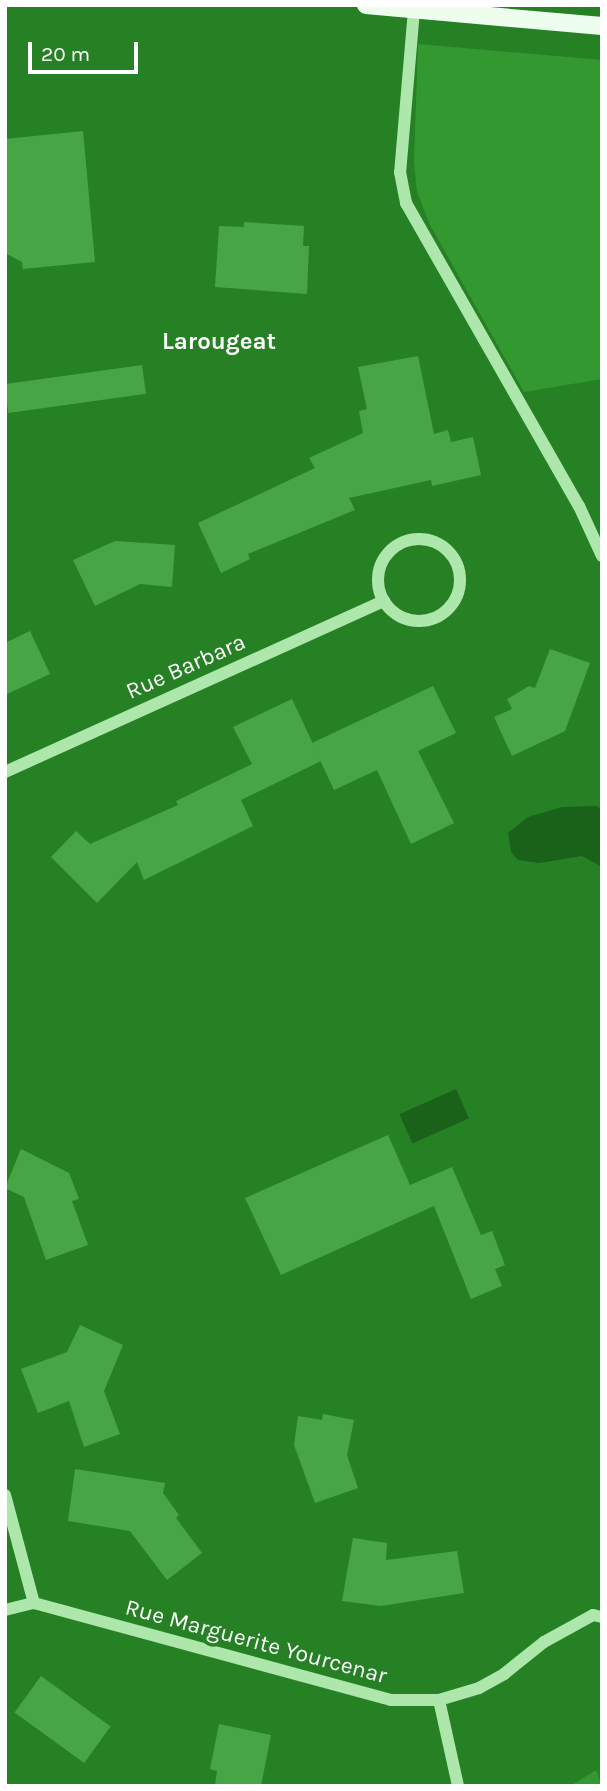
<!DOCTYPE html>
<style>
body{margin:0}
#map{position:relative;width:607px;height:1791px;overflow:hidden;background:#268125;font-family:Karla,sans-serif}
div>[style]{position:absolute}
.green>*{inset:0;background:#32982f}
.water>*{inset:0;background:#1a611a;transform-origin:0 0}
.building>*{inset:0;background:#48a545;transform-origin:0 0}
.minor>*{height:12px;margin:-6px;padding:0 6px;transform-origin:6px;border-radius:6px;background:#aee7ac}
.minor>.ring{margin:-6px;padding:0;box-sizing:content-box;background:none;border:12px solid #aee7ac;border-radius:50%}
.major>*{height:18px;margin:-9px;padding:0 9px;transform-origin:9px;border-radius:9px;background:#edfdee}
span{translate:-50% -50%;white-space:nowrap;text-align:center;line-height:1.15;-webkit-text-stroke:7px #268125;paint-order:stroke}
.street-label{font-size:23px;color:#fff}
.neighbourhood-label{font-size:24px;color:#fff;font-weight:700}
.frame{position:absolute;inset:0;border:7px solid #fff;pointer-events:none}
.scale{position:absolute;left:28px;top:42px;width:110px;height:32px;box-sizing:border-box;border:4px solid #fff;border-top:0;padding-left:9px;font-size:21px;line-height:24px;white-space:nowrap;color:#fff;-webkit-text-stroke:5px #268125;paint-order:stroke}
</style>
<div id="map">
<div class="green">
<i style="clip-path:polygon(418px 44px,602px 60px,602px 379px,524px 392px,430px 225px,417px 192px,414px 162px)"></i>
<i style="clip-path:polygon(596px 1770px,602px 1786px,570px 1786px)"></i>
</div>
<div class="water">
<i style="clip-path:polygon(597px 806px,602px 810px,602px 867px,582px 856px,539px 863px,518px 860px,511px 852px,508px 833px,528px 817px,562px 807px)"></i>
<i style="left:456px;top:1089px;width:32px;height:62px;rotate:66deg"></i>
</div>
<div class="building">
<i style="clip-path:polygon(83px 131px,95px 262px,23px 269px,22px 262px,5px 253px,5px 139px)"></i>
<i style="clip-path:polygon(244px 222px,304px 226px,303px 246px,309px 246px,307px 294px,215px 287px,219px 226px,244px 227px)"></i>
<i style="clip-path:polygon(418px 356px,434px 434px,448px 430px,451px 442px,473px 437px,481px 475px,432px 486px,431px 480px,349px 498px,355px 510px,248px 554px,250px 559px,221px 573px,198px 523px,315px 468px,309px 458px,363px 433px,359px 411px,367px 409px,358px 367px)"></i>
<i style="left:142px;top:365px;width:29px;height:139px;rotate:82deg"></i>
<i style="clip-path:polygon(115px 541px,175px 545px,172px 587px,140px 584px,95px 606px,73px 560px)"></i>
<i style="clip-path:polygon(30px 631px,50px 674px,5px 695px,5px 643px)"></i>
<i style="clip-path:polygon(550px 649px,590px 663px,565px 731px,512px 756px,494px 717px,512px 709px,507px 699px,529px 686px,535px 688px)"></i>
<i style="clip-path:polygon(433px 686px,456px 733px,418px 751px,454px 823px,411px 844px,377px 770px,334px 790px,312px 743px)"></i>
<i style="clip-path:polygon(292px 699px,321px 761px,241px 800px,253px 826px,144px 880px,137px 862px,97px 903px,51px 857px,76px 831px,90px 844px,178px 805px,176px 801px,252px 764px,233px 727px)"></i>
<i style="clip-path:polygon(388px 1135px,410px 1185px,452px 1167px,481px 1235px,492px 1231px,505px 1265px,495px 1269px,502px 1286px,471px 1299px,434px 1206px,281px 1275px,245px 1198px)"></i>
<i style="clip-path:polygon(21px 1149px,69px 1173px,79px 1199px,72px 1201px,88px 1245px,46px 1260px,24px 1197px,5px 1188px)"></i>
<i style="clip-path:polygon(80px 1325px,123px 1345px,104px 1391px,120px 1434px,84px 1447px,69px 1401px,38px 1413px,21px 1369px,67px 1352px)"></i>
<i style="clip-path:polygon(323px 1414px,354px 1420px,347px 1455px,358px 1488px,315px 1503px,294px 1445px,298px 1416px,322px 1420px)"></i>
<i style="clip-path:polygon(75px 1469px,165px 1483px,163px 1493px,179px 1515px,176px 1518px,202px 1553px,167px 1580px,130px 1531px,68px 1521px)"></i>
<i style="clip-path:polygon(353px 1538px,387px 1543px,386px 1560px,457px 1551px,464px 1593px,381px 1606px,342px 1601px)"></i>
<i style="left:41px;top:1676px;width:86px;height:45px;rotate:36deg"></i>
<i style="clip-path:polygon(219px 1724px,271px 1735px,261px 1786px,215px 1786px,217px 1771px,210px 1769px)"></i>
</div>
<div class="minor">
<i style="left:414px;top:10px;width:163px;rotate:94.9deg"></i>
<i style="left:400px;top:172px;width:32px;rotate:79deg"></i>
<i style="left:406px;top:203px;width:349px;rotate:60.3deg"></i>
<i style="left:579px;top:506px;width:55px;rotate:65.3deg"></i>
<i class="ring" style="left:378px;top:539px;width:70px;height:70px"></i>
<i style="left:5px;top:772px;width:416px;rotate:-24.3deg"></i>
<i style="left:5px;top:1495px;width:112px;rotate:75deg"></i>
<i style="left:5px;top:1610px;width:30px;rotate:-14deg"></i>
<i style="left:34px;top:1603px;width:370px;rotate:15.2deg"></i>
<i style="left:391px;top:1700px;width:48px"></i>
<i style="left:439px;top:1700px;width:42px;rotate:-16.7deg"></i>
<i style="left:479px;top:1688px;width:29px;rotate:-29deg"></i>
<i style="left:504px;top:1674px;width:51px;rotate:-38.7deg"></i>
<i style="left:544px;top:1642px;width:56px;rotate:-28.9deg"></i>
<i style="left:593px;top:1615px;width:9px;rotate:13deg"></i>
<i style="left:439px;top:1700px;width:88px;rotate:77.5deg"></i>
</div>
<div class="major">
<i style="left:366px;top:5px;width:237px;rotate:5.1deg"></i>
</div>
<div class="street-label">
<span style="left:186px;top:667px;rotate:-24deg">Rue Barbara</span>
<span style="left:256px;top:1642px;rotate:15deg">Rue Marguerite Yourcenar</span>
</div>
<div class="neighbourhood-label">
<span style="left:219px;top:342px">Larougeat</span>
</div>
<div class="frame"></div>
<div class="scale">20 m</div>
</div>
